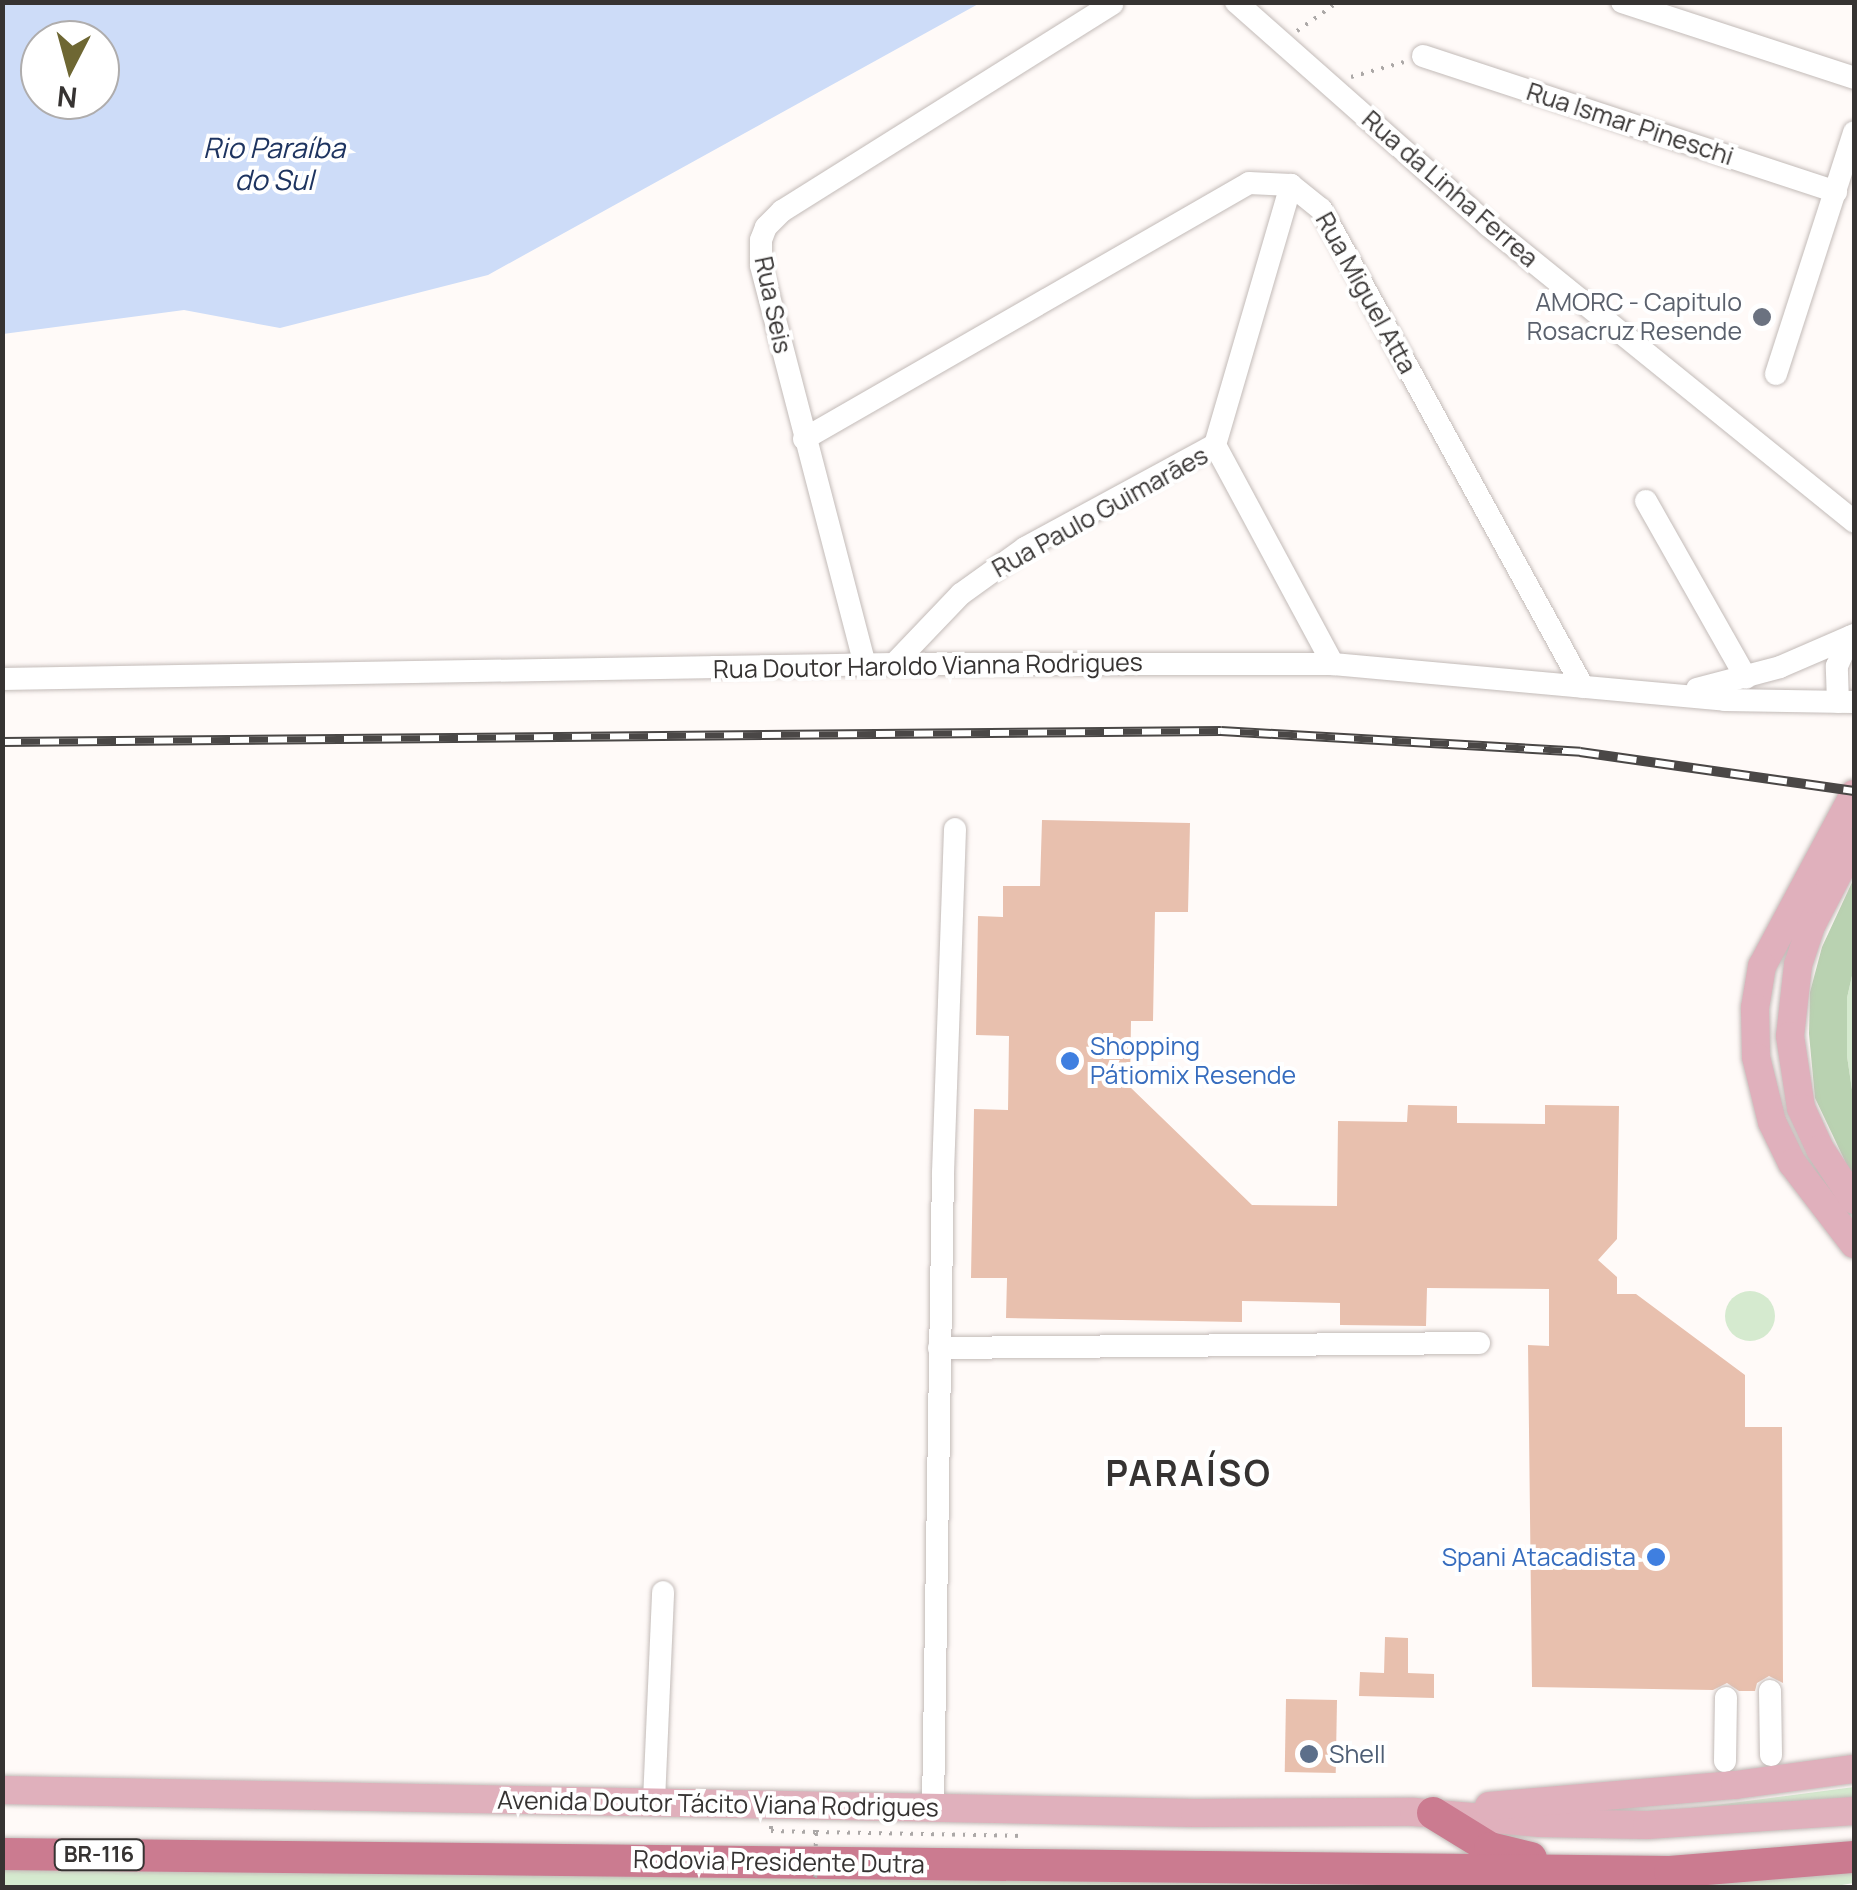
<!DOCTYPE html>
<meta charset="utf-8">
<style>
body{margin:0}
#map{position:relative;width:1857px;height:1890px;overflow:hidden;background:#fffaf8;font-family:Manrope,sans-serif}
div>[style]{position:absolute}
.green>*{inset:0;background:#d5eacf}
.round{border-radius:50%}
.forest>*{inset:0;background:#b9d2b1}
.water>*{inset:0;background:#cddcf8}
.building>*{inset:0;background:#e8c0ae;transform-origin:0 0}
.path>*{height:4px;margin-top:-2px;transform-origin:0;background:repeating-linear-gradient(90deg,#aca8a7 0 2.5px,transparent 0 10.5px)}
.roads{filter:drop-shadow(0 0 2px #c3bbb8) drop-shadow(0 0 2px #c3bbb8)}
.minor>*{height:22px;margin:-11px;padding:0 11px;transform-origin:11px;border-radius:11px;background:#fff}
.major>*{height:28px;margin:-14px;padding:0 14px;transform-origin:14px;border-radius:14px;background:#e0b0bc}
.highway>*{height:32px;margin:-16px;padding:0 16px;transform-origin:16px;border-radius:16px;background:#cb7b90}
.rail>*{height:10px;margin-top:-5px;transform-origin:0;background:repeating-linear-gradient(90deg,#fff 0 19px,#4a4746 0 38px);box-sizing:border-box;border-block:2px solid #4a4746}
.path-bridge>*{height:4px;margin-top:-2px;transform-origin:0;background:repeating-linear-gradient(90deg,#aca8a7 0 2.5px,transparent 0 10.5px)}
.dots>*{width:28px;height:28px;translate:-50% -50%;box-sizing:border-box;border:5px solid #fff;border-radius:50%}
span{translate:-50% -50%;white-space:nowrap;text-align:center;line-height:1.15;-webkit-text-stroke:8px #fff;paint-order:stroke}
.shield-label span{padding:2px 8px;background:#fff;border:2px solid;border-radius:8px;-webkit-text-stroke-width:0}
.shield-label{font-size:22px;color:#363332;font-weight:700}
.street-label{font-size:25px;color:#363332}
.worship-label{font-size:25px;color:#5b616d}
.right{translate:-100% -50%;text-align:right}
.shop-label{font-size:25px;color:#366cbe}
.left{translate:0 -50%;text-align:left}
.service-label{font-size:25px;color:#4e5e75}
.water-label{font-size:28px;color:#1e3460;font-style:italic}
.district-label{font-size:35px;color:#363332;font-weight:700;letter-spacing:2.5px}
.frame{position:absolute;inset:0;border:5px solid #363332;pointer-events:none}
.north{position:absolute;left:20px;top:20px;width:100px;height:100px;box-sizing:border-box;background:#fff;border:2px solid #afadad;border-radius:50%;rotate:186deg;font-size:28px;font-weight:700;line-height:40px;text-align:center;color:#363332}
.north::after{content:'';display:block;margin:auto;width:35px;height:45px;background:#6e6733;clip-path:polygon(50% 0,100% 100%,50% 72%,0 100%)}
</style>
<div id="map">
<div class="green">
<i style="clip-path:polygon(1854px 967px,1854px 1103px,1847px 1056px,1847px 998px)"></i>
<i class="round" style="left:1725px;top:1291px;width:50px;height:50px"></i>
<i style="clip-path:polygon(1854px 1787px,1854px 1802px,1606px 1818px,1724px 1804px)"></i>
<i style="clip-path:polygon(2px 1867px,1854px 1869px,1854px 1883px,1824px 1888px,183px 1887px,3px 1885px)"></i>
</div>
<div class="forest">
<i style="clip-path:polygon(1854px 878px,1854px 967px,1847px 998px,1847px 1056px,1854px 1103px,1854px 1180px,1815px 1098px,1809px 1034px,1810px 992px,1822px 947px)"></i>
</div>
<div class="water">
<i style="clip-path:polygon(evenodd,2px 3px,3px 2px,980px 3px,488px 275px,280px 328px,184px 310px,3px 334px,2px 3px,40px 40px,100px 40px,100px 100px,40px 100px,40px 40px)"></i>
</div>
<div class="building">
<i style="clip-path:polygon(1042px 820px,1190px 823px,1188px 912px,1155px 912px,1153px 1021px,1131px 1021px,1130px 1087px,1252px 1205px,1337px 1206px,1338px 1121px,1407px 1122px,1408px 1105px,1457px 1106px,1457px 1123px,1545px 1124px,1545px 1105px,1619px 1106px,1617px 1239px,1598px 1260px,1617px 1277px,1617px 1294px,1636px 1294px,1745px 1375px,1745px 1427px,1782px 1427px,1783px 1683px,1769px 1676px,1757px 1683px,1755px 1691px,1739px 1691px,1727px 1683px,1713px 1690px,1532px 1687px,1528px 1345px,1549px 1346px,1549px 1289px,1427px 1288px,1426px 1326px,1340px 1325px,1340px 1303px,1242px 1301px,1242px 1322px,1006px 1318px,1007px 1278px,971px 1278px,974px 1109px,1008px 1110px,1009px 1036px,976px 1035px,978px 916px,1003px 917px,1003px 886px,1040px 886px)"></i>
<i style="clip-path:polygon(1385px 1637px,1408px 1638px,1408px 1673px,1434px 1674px,1434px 1698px,1359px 1696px,1360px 1672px,1384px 1673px)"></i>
<i style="left:1286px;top:1699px;width:51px;height:73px;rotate:1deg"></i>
</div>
<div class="path">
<i style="left:1297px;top:31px;width:50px;rotate:-35.3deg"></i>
<i style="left:1351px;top:77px;width:55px;rotate:-15.8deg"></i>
<i style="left:771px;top:1826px;width:5px;rotate:90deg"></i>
<i style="left:771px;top:1831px;width:45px;rotate:1.3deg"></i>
</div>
<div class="roads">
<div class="minor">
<i style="left:1236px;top:2px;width:337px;rotate:41.5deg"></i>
<i style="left:1488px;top:225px;width:471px;rotate:39deg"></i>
<i style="left:1622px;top:2px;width:244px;rotate:18.1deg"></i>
<i style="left:1423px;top:56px;width:435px;rotate:18.2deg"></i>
<i style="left:1776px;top:374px;width:254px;rotate:-72.1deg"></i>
<i style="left:804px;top:439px;width:513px;rotate:-29.91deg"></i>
<i style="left:1249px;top:183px;width:42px;rotate:2.7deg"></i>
<i style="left:1291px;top:185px;width:38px;rotate:39deg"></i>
<i style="left:1321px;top:209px;width:545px;rotate:61.27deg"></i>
<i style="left:1215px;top:445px;width:271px;rotate:-73.7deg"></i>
<i style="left:1646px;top:501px;width:203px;rotate:60.5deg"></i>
<i style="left:894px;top:664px;width:97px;rotate:-46.3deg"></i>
<i style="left:961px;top:594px;width:79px;rotate:-35.7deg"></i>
<i style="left:1025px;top:548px;width:216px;rotate:-28.5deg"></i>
<i style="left:1215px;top:445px;width:249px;rotate:61.7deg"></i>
<i style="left:865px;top:665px;width:413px;rotate:-104.6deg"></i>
<i style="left:761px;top:265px;width:25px;rotate:-90deg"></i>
<i style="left:761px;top:240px;width:14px;rotate:-69deg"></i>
<i style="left:766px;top:227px;width:23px;rotate:-45deg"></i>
<i style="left:782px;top:211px;width:390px;rotate:-32.1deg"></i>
<i style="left:2px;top:679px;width:892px;rotate:-0.96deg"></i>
<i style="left:894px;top:664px;width:439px"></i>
<i style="left:1333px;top:664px;width:394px;rotate:5.2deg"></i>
<i style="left:1725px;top:700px;width:129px;rotate:0.9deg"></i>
<i style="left:1697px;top:689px;width:86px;rotate:-14.8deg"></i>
<i style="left:1780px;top:667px;width:81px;rotate:-23.4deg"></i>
<i style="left:1838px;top:702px;width:36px;rotate:-92deg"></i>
<i style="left:1837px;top:666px;width:32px;rotate:-66deg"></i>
<i style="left:939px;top:1348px;width:540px;rotate:-0.53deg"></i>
<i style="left:1770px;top:1691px;width:64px;rotate:89.1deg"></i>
<i style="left:1725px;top:1761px;width:63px;rotate:-89.1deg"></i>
<i style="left:654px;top:1801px;width:209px;rotate:-87.5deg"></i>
<i style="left:933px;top:1808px;width:635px;rotate:-89.1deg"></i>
<i style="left:943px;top:1173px;width:344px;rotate:-88deg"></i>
</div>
<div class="major">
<i style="left:1854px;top:794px;width:195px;rotate:118.1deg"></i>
<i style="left:1762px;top:966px;width:43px;rotate:99.5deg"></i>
<i style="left:1755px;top:1008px;width:49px;rotate:88.8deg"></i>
<i style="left:1756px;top:1057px;width:67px;rotate:76.2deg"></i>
<i style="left:1772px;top:1122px;width:46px;rotate:64deg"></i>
<i style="left:1792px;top:1163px;width:102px;rotate:52.6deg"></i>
<i style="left:1854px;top:843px;width:93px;rotate:117.4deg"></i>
<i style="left:1811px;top:926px;width:41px;rotate:108.4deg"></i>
<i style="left:1798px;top:965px;width:71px;rotate:96.4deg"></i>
<i style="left:1790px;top:1036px;width:73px;rotate:81.3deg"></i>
<i style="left:1801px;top:1108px;width:45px;rotate:65.1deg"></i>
<i style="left:1820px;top:1149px;width:61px;rotate:56.3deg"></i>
<i style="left:2px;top:1790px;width:1193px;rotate:1.1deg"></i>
<i style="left:1195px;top:1813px;width:219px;rotate:-0.3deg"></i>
<i style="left:1414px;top:1812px;width:127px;rotate:5deg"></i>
<i style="left:1541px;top:1823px;width:106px;rotate:1.1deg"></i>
<i style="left:1647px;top:1825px;width:207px;rotate:-3.9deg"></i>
<i style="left:1489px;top:1806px;width:247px;rotate:-4.9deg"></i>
<i style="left:1735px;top:1785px;width:120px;rotate:-7.7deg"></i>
</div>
<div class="highway">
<i style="left:1433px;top:1813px;width:67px;rotate:31.6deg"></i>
<i style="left:1490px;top:1848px;width:42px;rotate:13.7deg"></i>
<i style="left:2px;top:1854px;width:1668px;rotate:0.62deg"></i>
<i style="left:1670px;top:1872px;width:185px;rotate:-4.7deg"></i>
</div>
</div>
<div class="rail">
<i style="left:2px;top:742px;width:1219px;rotate:-0.52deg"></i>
<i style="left:1221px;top:731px;width:360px;rotate:3.3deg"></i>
<i style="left:1580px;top:752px;width:277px;rotate:8.1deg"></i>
</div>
<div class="path-bridge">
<i style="left:815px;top:1888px;width:56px;rotate:-89deg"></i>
<i style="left:816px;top:1832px;width:208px;rotate:1.1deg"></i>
</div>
<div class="dots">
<i style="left:1762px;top:317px;background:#6b7280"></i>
<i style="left:1070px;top:1061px;background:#3f7fe0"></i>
<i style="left:1656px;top:1557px;background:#3f7fe0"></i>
<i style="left:1309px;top:1754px;background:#5c6f8a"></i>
</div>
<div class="shield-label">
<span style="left:99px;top:1855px">BR-116</span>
</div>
<div class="street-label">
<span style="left:1630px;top:124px;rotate:18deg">Rua Ismar Pineschi</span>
<span style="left:1450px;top:189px;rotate:41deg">Rua da Linha Ferrea</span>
<span style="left:1366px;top:293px;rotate:61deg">Rua Miguel Atta</span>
<span style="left:773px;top:305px;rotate:78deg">Rua Seis</span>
<span style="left:1100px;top:512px;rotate:-29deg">Rua Paulo Guimarães</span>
<span style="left:928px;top:666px;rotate:-1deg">Rua Doutor Haroldo Vianna Rodrigues</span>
<span style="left:718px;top:1804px;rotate:1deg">Avenida Doutor Tácito Viana Rodrigues</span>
<span style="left:779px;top:1862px;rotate:1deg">Rodovia Presidente Dutra</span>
</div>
<div class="worship-label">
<span class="right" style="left:1742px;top:317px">AMORC - Capitulo<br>Rosacruz Resende</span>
</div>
<div class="shop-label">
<span class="left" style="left:1090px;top:1061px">Shopping<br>Pátiomix Resende</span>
<span class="right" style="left:1636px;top:1557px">Spani Atacadista</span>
</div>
<div class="service-label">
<span class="left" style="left:1329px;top:1754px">Shell</span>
</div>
<div class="water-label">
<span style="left:274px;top:163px">Rio Paraíba<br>do Sul</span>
</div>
<div class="district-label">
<span style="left:1189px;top:1473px">PARAÍSO</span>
</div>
<div class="frame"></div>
<div class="north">N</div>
</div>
